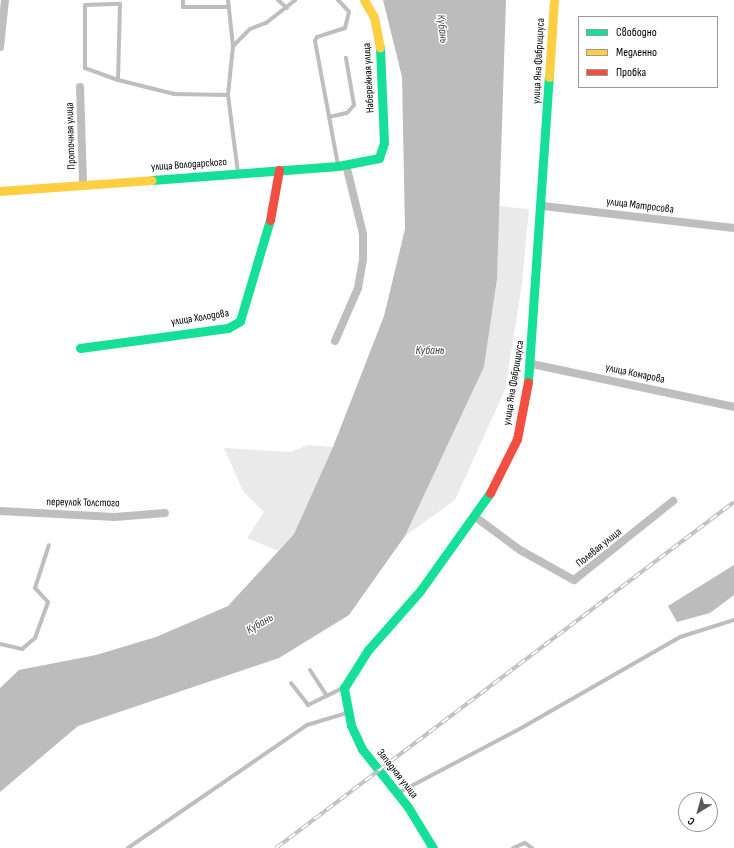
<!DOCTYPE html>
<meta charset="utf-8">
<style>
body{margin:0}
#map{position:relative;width:734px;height:848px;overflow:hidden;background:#fff;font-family:"Sofia Sans Condensed",sans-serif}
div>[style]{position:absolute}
.green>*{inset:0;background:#eaeaea}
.water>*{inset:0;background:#bcbcbc}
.lane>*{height:4px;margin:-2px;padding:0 2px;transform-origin:2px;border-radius:2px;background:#bebebe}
.street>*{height:8px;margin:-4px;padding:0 4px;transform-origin:4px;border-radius:4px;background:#bebebe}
.fast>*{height:9px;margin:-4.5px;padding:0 4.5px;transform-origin:4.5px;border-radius:4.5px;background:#16e098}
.slow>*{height:9px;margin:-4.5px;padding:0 4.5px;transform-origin:4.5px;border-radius:4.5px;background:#ffcf43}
.jam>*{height:9px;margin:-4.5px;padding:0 4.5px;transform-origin:4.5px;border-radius:4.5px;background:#f24e42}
.rail>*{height:4px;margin-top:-2px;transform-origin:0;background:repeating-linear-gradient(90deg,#fff 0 8px,#bdbdbd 0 16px);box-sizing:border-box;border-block:1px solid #bdbdbd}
span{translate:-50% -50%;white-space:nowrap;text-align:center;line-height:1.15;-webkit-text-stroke:3px #fff;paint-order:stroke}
.street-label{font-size:11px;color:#000}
.water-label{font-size:12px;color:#404040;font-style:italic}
.legend{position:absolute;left:578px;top:16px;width:140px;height:72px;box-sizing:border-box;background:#fff;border:1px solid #999;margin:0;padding:5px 7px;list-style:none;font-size:12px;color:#000}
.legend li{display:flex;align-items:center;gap:8px;height:20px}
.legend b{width:20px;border:1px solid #999}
.north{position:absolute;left:678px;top:792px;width:40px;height:40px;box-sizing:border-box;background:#fff;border:1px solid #999;border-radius:50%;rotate:217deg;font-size:11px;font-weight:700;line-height:16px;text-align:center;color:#000}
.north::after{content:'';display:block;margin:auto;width:14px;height:18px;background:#595959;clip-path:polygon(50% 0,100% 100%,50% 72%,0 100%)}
</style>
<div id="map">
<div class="green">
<i style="clip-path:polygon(499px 206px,529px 209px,522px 284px,505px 390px,455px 500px,405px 536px,484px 367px,497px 279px)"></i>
<i style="clip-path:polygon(308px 445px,333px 447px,294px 534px,278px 551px,247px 538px,264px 512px,243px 491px,224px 448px,290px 452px)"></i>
</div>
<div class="water">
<i style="clip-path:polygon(383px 0,506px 0,497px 279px,484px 367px,405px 536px,349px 615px,279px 658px,78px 726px,0 792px,0 688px,19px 670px,96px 655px,156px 637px,228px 606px,294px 534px,333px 447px,384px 316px,405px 229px,402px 77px)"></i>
<i style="clip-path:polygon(734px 565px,734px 595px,710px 613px,677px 622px,668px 606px)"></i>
</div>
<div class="lane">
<i style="left:183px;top:0;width:7px;rotate:90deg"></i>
<i style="left:183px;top:7px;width:46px"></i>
<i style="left:228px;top:0;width:46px;rotate:83.8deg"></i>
<i style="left:278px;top:0;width:12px;rotate:42deg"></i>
<i style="left:338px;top:0;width:16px;rotate:47deg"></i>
<i style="left:349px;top:12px;width:16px;rotate:104deg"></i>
<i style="left:345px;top:28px;width:29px;rotate:162deg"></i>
<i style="left:317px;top:37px;width:4px;rotate:117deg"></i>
<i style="left:315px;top:41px;width:126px;rotate:79.5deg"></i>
<i style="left:118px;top:80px;width:35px;rotate:-160deg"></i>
<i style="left:85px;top:68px;width:63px;rotate:-90deg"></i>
<i style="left:85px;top:5px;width:35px;rotate:-2deg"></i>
<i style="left:120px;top:4px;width:76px;rotate:91.5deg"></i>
<i style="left:118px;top:80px;width:58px;rotate:14deg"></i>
<i style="left:174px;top:94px;width:54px;rotate:1.1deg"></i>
<i style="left:329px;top:117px;width:18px;rotate:-13deg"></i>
<i style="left:347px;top:113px;width:11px;rotate:-49deg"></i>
<i style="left:354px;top:105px;width:48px;rotate:-99.7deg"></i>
<i style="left:238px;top:173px;width:79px;rotate:-97.3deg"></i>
<i style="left:228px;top:95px;width:49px;rotate:-84.2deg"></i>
<i style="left:233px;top:46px;width:24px;rotate:-45deg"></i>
<i style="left:250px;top:29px;width:17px;rotate:-21deg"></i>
<i style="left:266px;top:23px;width:37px;rotate:-38deg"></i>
<i style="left:0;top:644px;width:23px;rotate:13deg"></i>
<i style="left:22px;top:649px;width:17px;rotate:-40deg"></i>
<i style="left:35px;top:638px;width:38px;rotate:-70deg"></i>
<i style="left:48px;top:602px;width:19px;rotate:-133deg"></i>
<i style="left:35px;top:588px;width:45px;rotate:-72deg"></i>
<i style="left:310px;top:670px;width:30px;rotate:57deg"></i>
<i style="left:291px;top:683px;width:28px;rotate:52deg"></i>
<i style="left:308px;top:705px;width:39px;rotate:-26deg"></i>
<i style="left:398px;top:793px;width:141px;rotate:-27.8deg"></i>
<i style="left:523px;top:727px;width:181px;rotate:-29.8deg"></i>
<i style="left:680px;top:637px;width:57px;rotate:-17.5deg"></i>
<i style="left:128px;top:848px;width:217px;rotate:-34.5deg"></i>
<i style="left:307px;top:725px;width:42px;rotate:-16.7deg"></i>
<i style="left:513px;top:848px;width:13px;rotate:-23deg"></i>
<i style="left:525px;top:843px;width:9px;rotate:36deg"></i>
</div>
<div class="street">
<i style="left:0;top:47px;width:47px;rotate:-83.9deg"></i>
<i style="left:80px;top:87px;width:98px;rotate:88.2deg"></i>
<i style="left:543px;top:206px;width:192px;rotate:6.6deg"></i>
<i style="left:335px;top:341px;width:58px;rotate:-66.5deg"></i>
<i style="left:358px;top:288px;width:29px;rotate:-80deg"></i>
<i style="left:363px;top:259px;width:25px;rotate:-90deg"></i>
<i style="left:363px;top:234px;width:71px;rotate:-103.8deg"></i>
<i style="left:532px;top:364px;width:207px;rotate:12deg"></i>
<i style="left:0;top:511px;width:115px;rotate:3deg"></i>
<i style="left:115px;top:517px;width:50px;rotate:-4.6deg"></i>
<i style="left:474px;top:516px;width:57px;rotate:36.5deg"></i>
<i style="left:520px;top:550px;width:62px;rotate:29.1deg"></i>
<i style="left:574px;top:580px;width:127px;rotate:-38.6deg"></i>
</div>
<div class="fast">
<i style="left:152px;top:180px;width:187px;rotate:-4.3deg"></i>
<i style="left:338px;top:166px;width:42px;rotate:-11deg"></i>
<i style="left:379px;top:158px;width:16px;rotate:-72deg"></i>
<i style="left:384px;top:143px;width:96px;rotate:-92.4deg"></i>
<i style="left:80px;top:348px;width:149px;rotate:-7.7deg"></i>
<i style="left:228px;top:328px;width:14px;rotate:-30deg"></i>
<i style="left:240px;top:321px;width:105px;rotate:-73.5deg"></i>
<i style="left:528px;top:382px;width:306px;rotate:-86.1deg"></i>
<i style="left:433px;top:848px;width:48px;rotate:-121.4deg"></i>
<i style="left:408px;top:807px;width:74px;rotate:-128.4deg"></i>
<i style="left:362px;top:749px;width:26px;rotate:-115deg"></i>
<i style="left:351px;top:725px;width:38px;rotate:-101deg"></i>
<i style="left:344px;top:688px;width:45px;rotate:-57.7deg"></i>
<i style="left:368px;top:650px;width:79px;rotate:-48.6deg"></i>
<i style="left:420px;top:591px;width:120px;rotate:-54.5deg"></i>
</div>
<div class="slow">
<i style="left:364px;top:0;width:20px;rotate:60deg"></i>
<i style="left:374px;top:17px;width:31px;rotate:79deg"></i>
<i style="left:549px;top:77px;width:77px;rotate:-86.3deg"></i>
<i style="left:0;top:191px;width:152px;rotate:-4.1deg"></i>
</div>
<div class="jam">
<i style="left:270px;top:220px;width:51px;rotate:-79.8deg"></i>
<i style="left:490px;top:493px;width:60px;rotate:-63.4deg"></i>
<i style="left:517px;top:439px;width:58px;rotate:-79.1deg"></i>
</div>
<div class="rail">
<i style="left:276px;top:848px;width:574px;rotate:-37.07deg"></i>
</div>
<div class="street-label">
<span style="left:539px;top:61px;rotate:-87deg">улица Яна Фабрициуса</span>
<span style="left:369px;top:78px;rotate:-93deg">Набережная улица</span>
<span style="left:71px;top:136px;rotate:-92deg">Проточная улица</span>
<span style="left:189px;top:165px;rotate:-4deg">улица Володарского</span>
<span style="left:640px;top:206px;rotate:7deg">улица Матросова</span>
<span style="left:200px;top:318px;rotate:-9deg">улица Холодова</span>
<span style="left:635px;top:374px;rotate:12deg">улица Комарова</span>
<span style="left:514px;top:383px;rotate:-81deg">улица Яна Фабрициуса</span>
<span style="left:83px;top:503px;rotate:1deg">переулок Толстого</span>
<span style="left:599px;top:548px;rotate:-39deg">Полевая улица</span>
<span style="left:397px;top:774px;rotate:52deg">Западная улица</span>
</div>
<div class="water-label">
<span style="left:442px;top:29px;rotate:83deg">Кубань</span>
<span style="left:430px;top:351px">Кубань</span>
<span style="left:260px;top:624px;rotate:-30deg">Кубань</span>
</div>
<ul class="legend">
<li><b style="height:5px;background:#16e098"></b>Свободно</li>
<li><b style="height:5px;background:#ffcf43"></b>Медленно</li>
<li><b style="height:5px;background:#f24e42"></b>Пробка</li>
</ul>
<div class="north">С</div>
</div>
